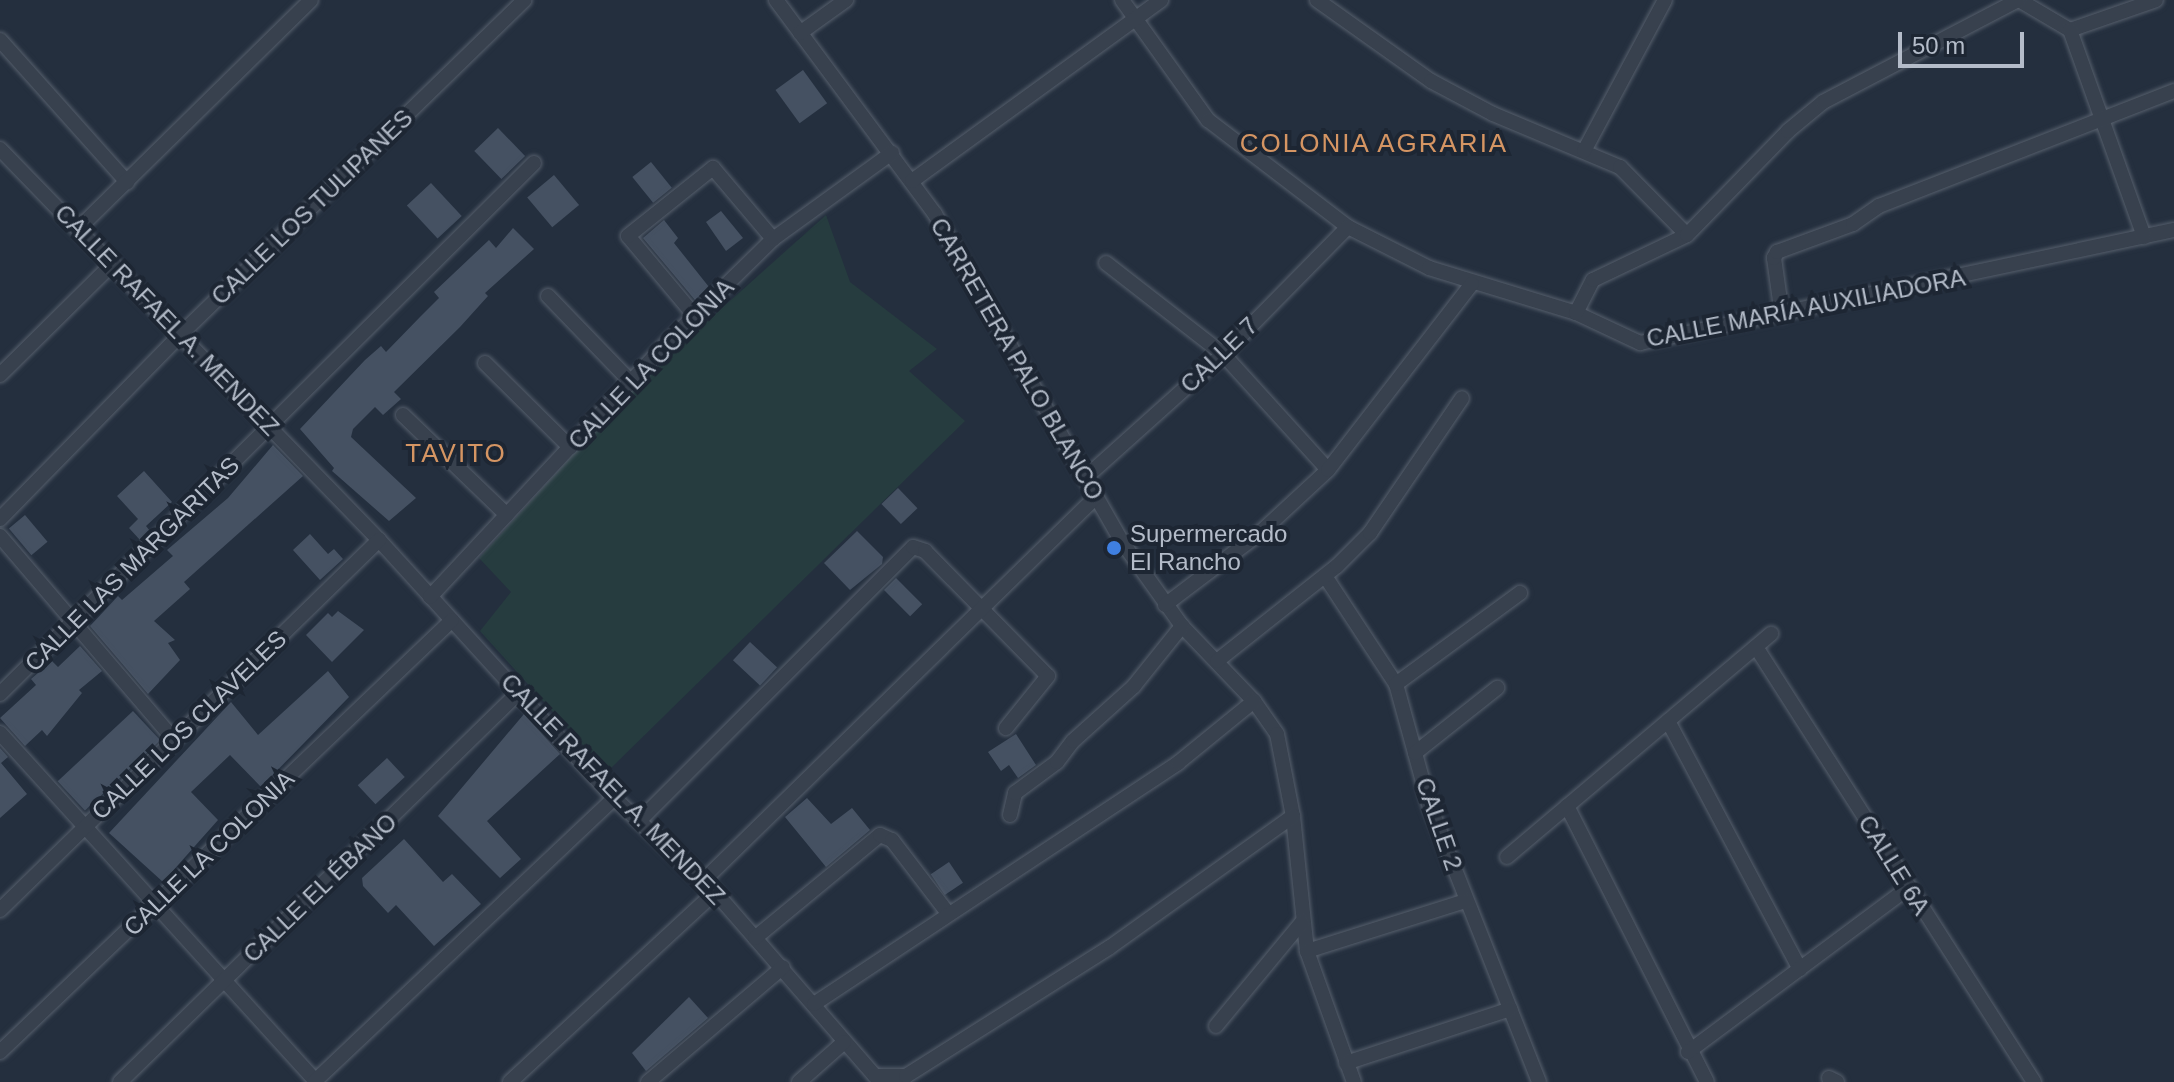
<!DOCTYPE html>
<meta charset="utf-8">
<style>
body{margin:0}
#map{position:relative;width:2174px;height:1082px;overflow:hidden;background:#242f3e;font-family:Helvetica,sans-serif}
div>[style]{position:absolute}
.green>*{inset:0;background:#263c3f}
.building>*{inset:0;background:#455162;transform-origin:0 0}
.roads{filter:drop-shadow(0 0 2px #565f6c) drop-shadow(0 0 2px #565f6c)}
.minor>*{height:14px;margin:-7px;padding:0 7px;transform-origin:7px;border-radius:7px;background:#38414e}
.dots>*{width:22px;height:22px;translate:-50% -50%;box-sizing:border-box;border:4px solid #1d2633;border-radius:50%}
span{translate:-50% -50%;white-space:nowrap;text-align:center;line-height:1.15;-webkit-text-stroke:8px #1d2633;paint-order:stroke}
.street-label{font-size:24px;color:#b4bcc9}
.poi-label{font-size:24px;color:#b4bcc9}
.left{translate:0 -50%;text-align:left}
.neighbourhood-label{font-size:26px;color:#d59563;letter-spacing:2px}
.scale{position:absolute;left:1898px;top:32px;width:126px;height:36px;box-sizing:border-box;border:4px solid #b4bcc9;border-top:0;padding-left:10px;font-size:24px;line-height:28px;white-space:nowrap;color:#b4bcc9;-webkit-text-stroke:6px #1d2633;paint-order:stroke}
</style>
<div id="map">
<div class="green">
<i style="clip-path:polygon(826px 215px,850px 282px,937px 349px,909px 371px,965px 421px,607px 772px,480px 631px,511px 592px,479px 558px,638px 383px)"></i>
</div>
<div class="building">
<i style="left:803px;top:70px;width:41px;height:34px;rotate:54deg"></i>
<i style="left:498px;top:128px;width:39px;height:33px;rotate:46deg"></i>
<i style="left:651px;top:162px;width:33px;height:24px;rotate:51deg"></i>
<i style="left:554px;top:175px;width:39px;height:35px;rotate:50deg"></i>
<i style="left:431px;top:183px;width:45px;height:33px;rotate:47deg"></i>
<i style="clip-path:polygon(721px 211px,743px 238px,726px 251px,706px 222px)"></i>
<i style="clip-path:polygon(664px 220px,678px 238px,674px 243px,709px 287px,695px 300px,643px 238px)"></i>
<i style="clip-path:polygon(513px 228px,534px 249px,485px 293px,488px 296px,460px 327px,394px 392px,401px 399px,383px 415px,375px 407px,353px 429px,351px 437px,416px 498px,389px 521px,332px 471px,334px 468px,300px 429px,365px 360px,381px 346px,386px 352px,420px 317px,439px 298px,434px 292px,489px 240px,496px 248px)"></i>
<i style="clip-path:polygon(273px 445px,303px 476px,184px 582px,190px 589px,154px 621px,175px 640px,168px 643px,180px 660px,148px 694px,90px 626px,118px 596px,122px 600px,173px 556px,167px 550px,228px 498px)"></i>
<i style="clip-path:polygon(144px 471px,172px 502px,146px 526px,150px 531px,140px 540px,129px 528px,138px 519px,117px 496px)"></i>
<i style="left:898px;top:488px;width:28px;height:23px;rotate:46deg"></i>
<i style="left:25px;top:515px;width:35px;height:21px;rotate:50deg"></i>
<i style="clip-path:polygon(857px 531px,883px 557px,882px 564px,850px 590px,824px 563px)"></i>
<i style="clip-path:polygon(310px 534px,328px 554px,334px 549px,343px 559px,320px 580px,293px 550px)"></i>
<i style="left:896px;top:578px;width:37px;height:17px;rotate:45deg"></i>
<i style="clip-path:polygon(338px 611px,364px 630px,332px 662px,306px 635px,328px 613px,332px 617px)"></i>
<i style="left:750px;top:642px;width:37px;height:25px;rotate:43deg"></i>
<i style="clip-path:polygon(80px 646px,102px 671px,79px 690px,82px 693px,47px 736px,42px 730px,25px 746px,0 718px,36px 685px,31px 679px,52px 661px,58px 667px)"></i>
<i style="clip-path:polygon(328px 671px,349px 697px,261px 787px,230px 755px,191px 792px,218px 820px,163px 882px,109px 833px,231px 702px,258px 735px)"></i>
<i style="left:133px;top:711px;width:40px;height:103px;rotate:47deg"></i>
<i style="clip-path:polygon(524px 714px,560px 754px,487px 821px,521px 859px,500px 878px,438px 816px)"></i>
<i style="clip-path:polygon(1016px 734px,1036px 765px,1018px 778px,1009px 765px,1001px 771px,988px 752px)"></i>
<i style="clip-path:polygon(0 748px,8px 757px,1px 763px,27px 794px,0 818px)"></i>
<i style="left:387px;top:758px;width:26px;height:40px;rotate:47deg"></i>
<i style="clip-path:polygon(807px 798px,831px 824px,852px 808px,870px 830px,826px 867px,785px 817px)"></i>
<i style="clip-path:polygon(404px 839px,443px 882px,452px 874px,481px 904px,434px 946px,396px 905px,388px 913px,363px 886px,362px 878px)"></i>
<i style="left:949px;top:862px;width:25px;height:22px;rotate:56deg"></i>
<i style="clip-path:polygon(689px 997px,708px 1018px,646px 1071px,632px 1053px)"></i>
</div>
<div class="roads">
<div class="minor">
<i style="left:776px;top:0;width:267px;rotate:53.4deg"></i>
<i style="left:935px;top:214px;width:378px;rotate:60.3deg"></i>
<i style="left:1122px;top:542px;width:103px;rotate:54.5deg"></i>
<i style="left:1182px;top:626px;width:104px;rotate:46.2deg"></i>
<i style="left:1254px;top:701px;width:40px;rotate:55.1deg"></i>
<i style="left:1277px;top:734px;width:84px;rotate:79deg"></i>
<i style="left:1293px;top:816px;width:136px;rotate:84.1deg"></i>
<i style="left:1307px;top:951px;width:139px;rotate:70.3deg"></i>
<i style="left:1122px;top:0;width:148px;rotate:54.4deg"></i>
<i style="left:1208px;top:120px;width:176px;rotate:37.4deg"></i>
<i style="left:1348px;top:227px;width:91px;rotate:26.8deg"></i>
<i style="left:1429px;top:268px;width:154px;rotate:17deg"></i>
<i style="left:1576px;top:313px;width:71px;rotate:25.1deg"></i>
<i style="left:1640px;top:343px;width:546px;rotate:-11.95deg"></i>
<i style="left:1317px;top:0;width:140px;rotate:35.4deg"></i>
<i style="left:1431px;top:81px;width:70px;rotate:28deg"></i>
<i style="left:1493px;top:114px;width:138px;rotate:22.7deg"></i>
<i style="left:1620px;top:167px;width:95px;rotate:45.4deg"></i>
<i style="left:2019px;top:0;width:59px;rotate:30.5deg"></i>
<i style="left:2070px;top:30px;width:91px;rotate:-19.2deg"></i>
<i style="left:2070px;top:30px;width:220px;rotate:70.3deg"></i>
<i style="left:800px;top:33px;width:57px;rotate:-35.7deg"></i>
<i style="left:0;top:40px;width:191px;rotate:48.2deg"></i>
<i style="left:0;top:149px;width:545px;rotate:45.89deg"></i>
<i style="left:379px;top:540px;width:349px;rotate:47.7deg"></i>
<i style="left:614px;top:798px;width:138px;rotate:42.9deg"></i>
<i style="left:715px;top:892px;width:244px;rotate:49deg"></i>
<i style="left:875px;top:1076px;width:31px"></i>
<i style="left:906px;top:1076px;width:241px;rotate:-32.3deg"></i>
<i style="left:1110px;top:947px;width:225px;rotate:-35.6deg"></i>
<i style="left:1584px;top:151px;width:171px;rotate:-61.8deg"></i>
<i style="left:912px;top:181px;width:308px;rotate:-36deg"></i>
<i style="left:79px;top:228px;width:325px;rotate:-44.5deg"></i>
<i style="left:1106px;top:263px;width:148px;rotate:37.9deg"></i>
<i style="left:1223px;top:354px;width:156px;rotate:47.8deg"></i>
<i style="left:548px;top:296px;width:120px;rotate:46deg"></i>
<i style="left:1576px;top:313px;width:37px;rotate:-63deg"></i>
<i style="left:1593px;top:280px;width:104px;rotate:-25.6deg"></i>
<i style="left:1687px;top:235px;width:145px;rotate:-45.8deg"></i>
<i style="left:1788px;top:131px;width:45px;rotate:-39.6deg"></i>
<i style="left:1823px;top:102px;width:220px;rotate:-27.6deg"></i>
<i style="left:1782px;top:315px;width:58px;rotate:-98deg"></i>
<i style="left:1774px;top:258px;width:7px;rotate:-63deg"></i>
<i style="left:1777px;top:252px;width:81px;rotate:-20.2deg"></i>
<i style="left:1853px;top:224px;width:32px;rotate:-35deg"></i>
<i style="left:1879px;top:206px;width:317px;rotate:-21.3deg"></i>
<i style="left:695px;top:316px;width:104px;rotate:-129.9deg"></i>
<i style="left:628px;top:236px;width:109px;rotate:-38.7deg"></i>
<i style="left:713px;top:168px;width:93px;rotate:49.8deg"></i>
<i style="left:485px;top:363px;width:120px;rotate:44.7deg"></i>
<i style="left:0;top:375px;width:159px;rotate:-44.7deg"></i>
<i style="left:403px;top:415px;width:144px;rotate:43.9deg"></i>
<i style="left:1085px;top:478px;width:186px;rotate:-41.9deg"></i>
<i style="left:1223px;top:354px;width:178px;rotate:-45.5deg"></i>
<i style="left:0;top:519px;width:259px;rotate:-45.6deg"></i>
<i style="left:181px;top:334px;width:479px;rotate:-44.2deg"></i>
<i style="left:0;top:536px;width:268px;rotate:49.5deg"></i>
<i style="left:1325px;top:576px;width:129px;rotate:56.7deg"></i>
<i style="left:1396px;top:684px;width:124px;rotate:74.6deg"></i>
<i style="left:1429px;top:804px;width:299px;rotate:68.4deg"></i>
<i style="left:430px;top:597px;width:352px;rotate:-47deg"></i>
<i style="left:670px;top:340px;width:144px;rotate:-44.4deg"></i>
<i style="left:773px;top:239px;width:147px;rotate:-35.9deg"></i>
<i style="left:1165px;top:605px;width:121px;rotate:-37.2deg"></i>
<i style="left:1261px;top:532px;width:91px;rotate:-42.8deg"></i>
<i style="left:1328px;top:470px;width:235px;rotate:-52.3deg"></i>
<i style="left:1756px;top:647px;width:516px;rotate:57.42deg"></i>
<i style="left:1217px;top:661px;width:153px;rotate:-38.4deg"></i>
<i style="left:1337px;top:566px;width:47px;rotate:-45deg"></i>
<i style="left:1370px;top:533px;width:163px;rotate:-55.7deg"></i>
<i style="left:1396px;top:684px;width:154px;rotate:-36.3deg"></i>
<i style="left:0;top:694px;width:753px;rotate:-44.84deg"></i>
<i style="left:1668px;top:721px;width:281px;rotate:62deg"></i>
<i style="left:0;top:733px;width:471px;rotate:47.8deg"></i>
<i style="left:1415px;top:753px;width:105px;rotate:-38.4deg"></i>
<i style="left:1567px;top:806px;width:309px;rotate:63.1deg"></i>
<i style="left:1010px;top:815px;width:23px;rotate:-77deg"></i>
<i style="left:1015px;top:793px;width:52px;rotate:-36.4deg"></i>
<i style="left:1057px;top:762px;width:26px;rotate:-53deg"></i>
<i style="left:1073px;top:741px;width:82px;rotate:-42deg"></i>
<i style="left:1134px;top:686px;width:77px;rotate:-51.3deg"></i>
<i style="left:639px;top:821px;width:387px;rotate:-45deg"></i>
<i style="left:913px;top:547px;width:13px;rotate:18deg"></i>
<i style="left:925px;top:551px;width:175px;rotate:45.5deg"></i>
<i style="left:1048px;top:676px;width:67px;rotate:128.9deg"></i>
<i style="left:1507px;top:857px;width:346px;rotate:-40.2deg"></i>
<i style="left:703px;top:881px;width:549px;rotate:-44.34deg"></i>
<i style="left:0;top:910px;width:530px;rotate:-44.31deg"></i>
<i style="left:755px;top:938px;width:162px;rotate:-39.5deg"></i>
<i style="left:880px;top:835px;width:13px;rotate:23deg"></i>
<i style="left:892px;top:840px;width:91px;rotate:52.6deg"></i>
<i style="left:1307px;top:951px;width:167px;rotate:-17.5deg"></i>
<i style="left:814px;top:1004px;width:437px;rotate:-33.5deg"></i>
<i style="left:1178px;top:763px;width:98px;rotate:-39.2deg"></i>
<i style="left:1216px;top:1026px;width:135px;rotate:-50.4deg"></i>
<i style="left:0;top:1052px;width:625px;rotate:-43.7deg"></i>
<i style="left:1688px;top:1052px;width:274px;rotate:-36.7deg"></i>
<i style="left:1346px;top:1063px;width:173px;rotate:-18.2deg"></i>
<i style="left:1829px;top:1078px;width:9px;rotate:27deg"></i>
<i style="left:120px;top:1082px;width:557px;rotate:-44.34deg"></i>
<i style="left:314px;top:1082px;width:413px;rotate:-43.4deg"></i>
<i style="left:510px;top:1082px;width:280px;rotate:-42.8deg"></i>
<i style="left:648px;top:1082px;width:177px;rotate:-40.4deg"></i>
<i style="left:799px;top:1082px;width:60px;rotate:-41.6deg"></i>
</div>
</div>
<div class="dots">
<i style="left:1114px;top:548px;background:#3f7fe0"></i>
</div>
<div class="street-label">
<span style="left:312px;top:207px;rotate:-44deg">CALLE LOS TULIPANES</span>
<span style="left:1806px;top:308px;rotate:-11deg">CALLE MARÍA AUXILIADORA</span>
<span style="left:167px;top:320px;rotate:46deg">CALLE RAFAEL A. MENDEZ</span>
<span style="left:1219px;top:355px;rotate:-44deg">CALLE 7</span>
<span style="left:1017px;top:359px;rotate:60deg">CARRETERA PALO BLANCO</span>
<span style="left:651px;top:364px;rotate:-46deg">CALLE LA COLONIA</span>
<span style="left:132px;top:564px;rotate:-45deg">CALLE LAS MARGARITAS</span>
<span style="left:189px;top:725px;rotate:-44deg">CALLE LOS CLAVELES</span>
<span style="left:613px;top:789px;rotate:46deg">CALLE RAFAEL A. MENDEZ</span>
<span style="left:1439px;top:824px;rotate:71deg">CALLE 2</span>
<span style="left:209px;top:853px;rotate:-44deg">CALLE LA COLONIA</span>
<span style="left:1894px;top:865px;rotate:58deg">CALLE 6A</span>
<span style="left:320px;top:888px;rotate:-44deg">CALLE EL ÉBANO</span>
</div>
<div class="poi-label">
<span class="left" style="left:1130px;top:548px">Supermercado<br>El Rancho</span>
</div>
<div class="neighbourhood-label">
<span style="left:1374px;top:144px">COLONIA AGRARIA</span>
<span style="left:456px;top:454px">TAVITO</span>
</div>
<div class="scale">50 m</div>
</div>
